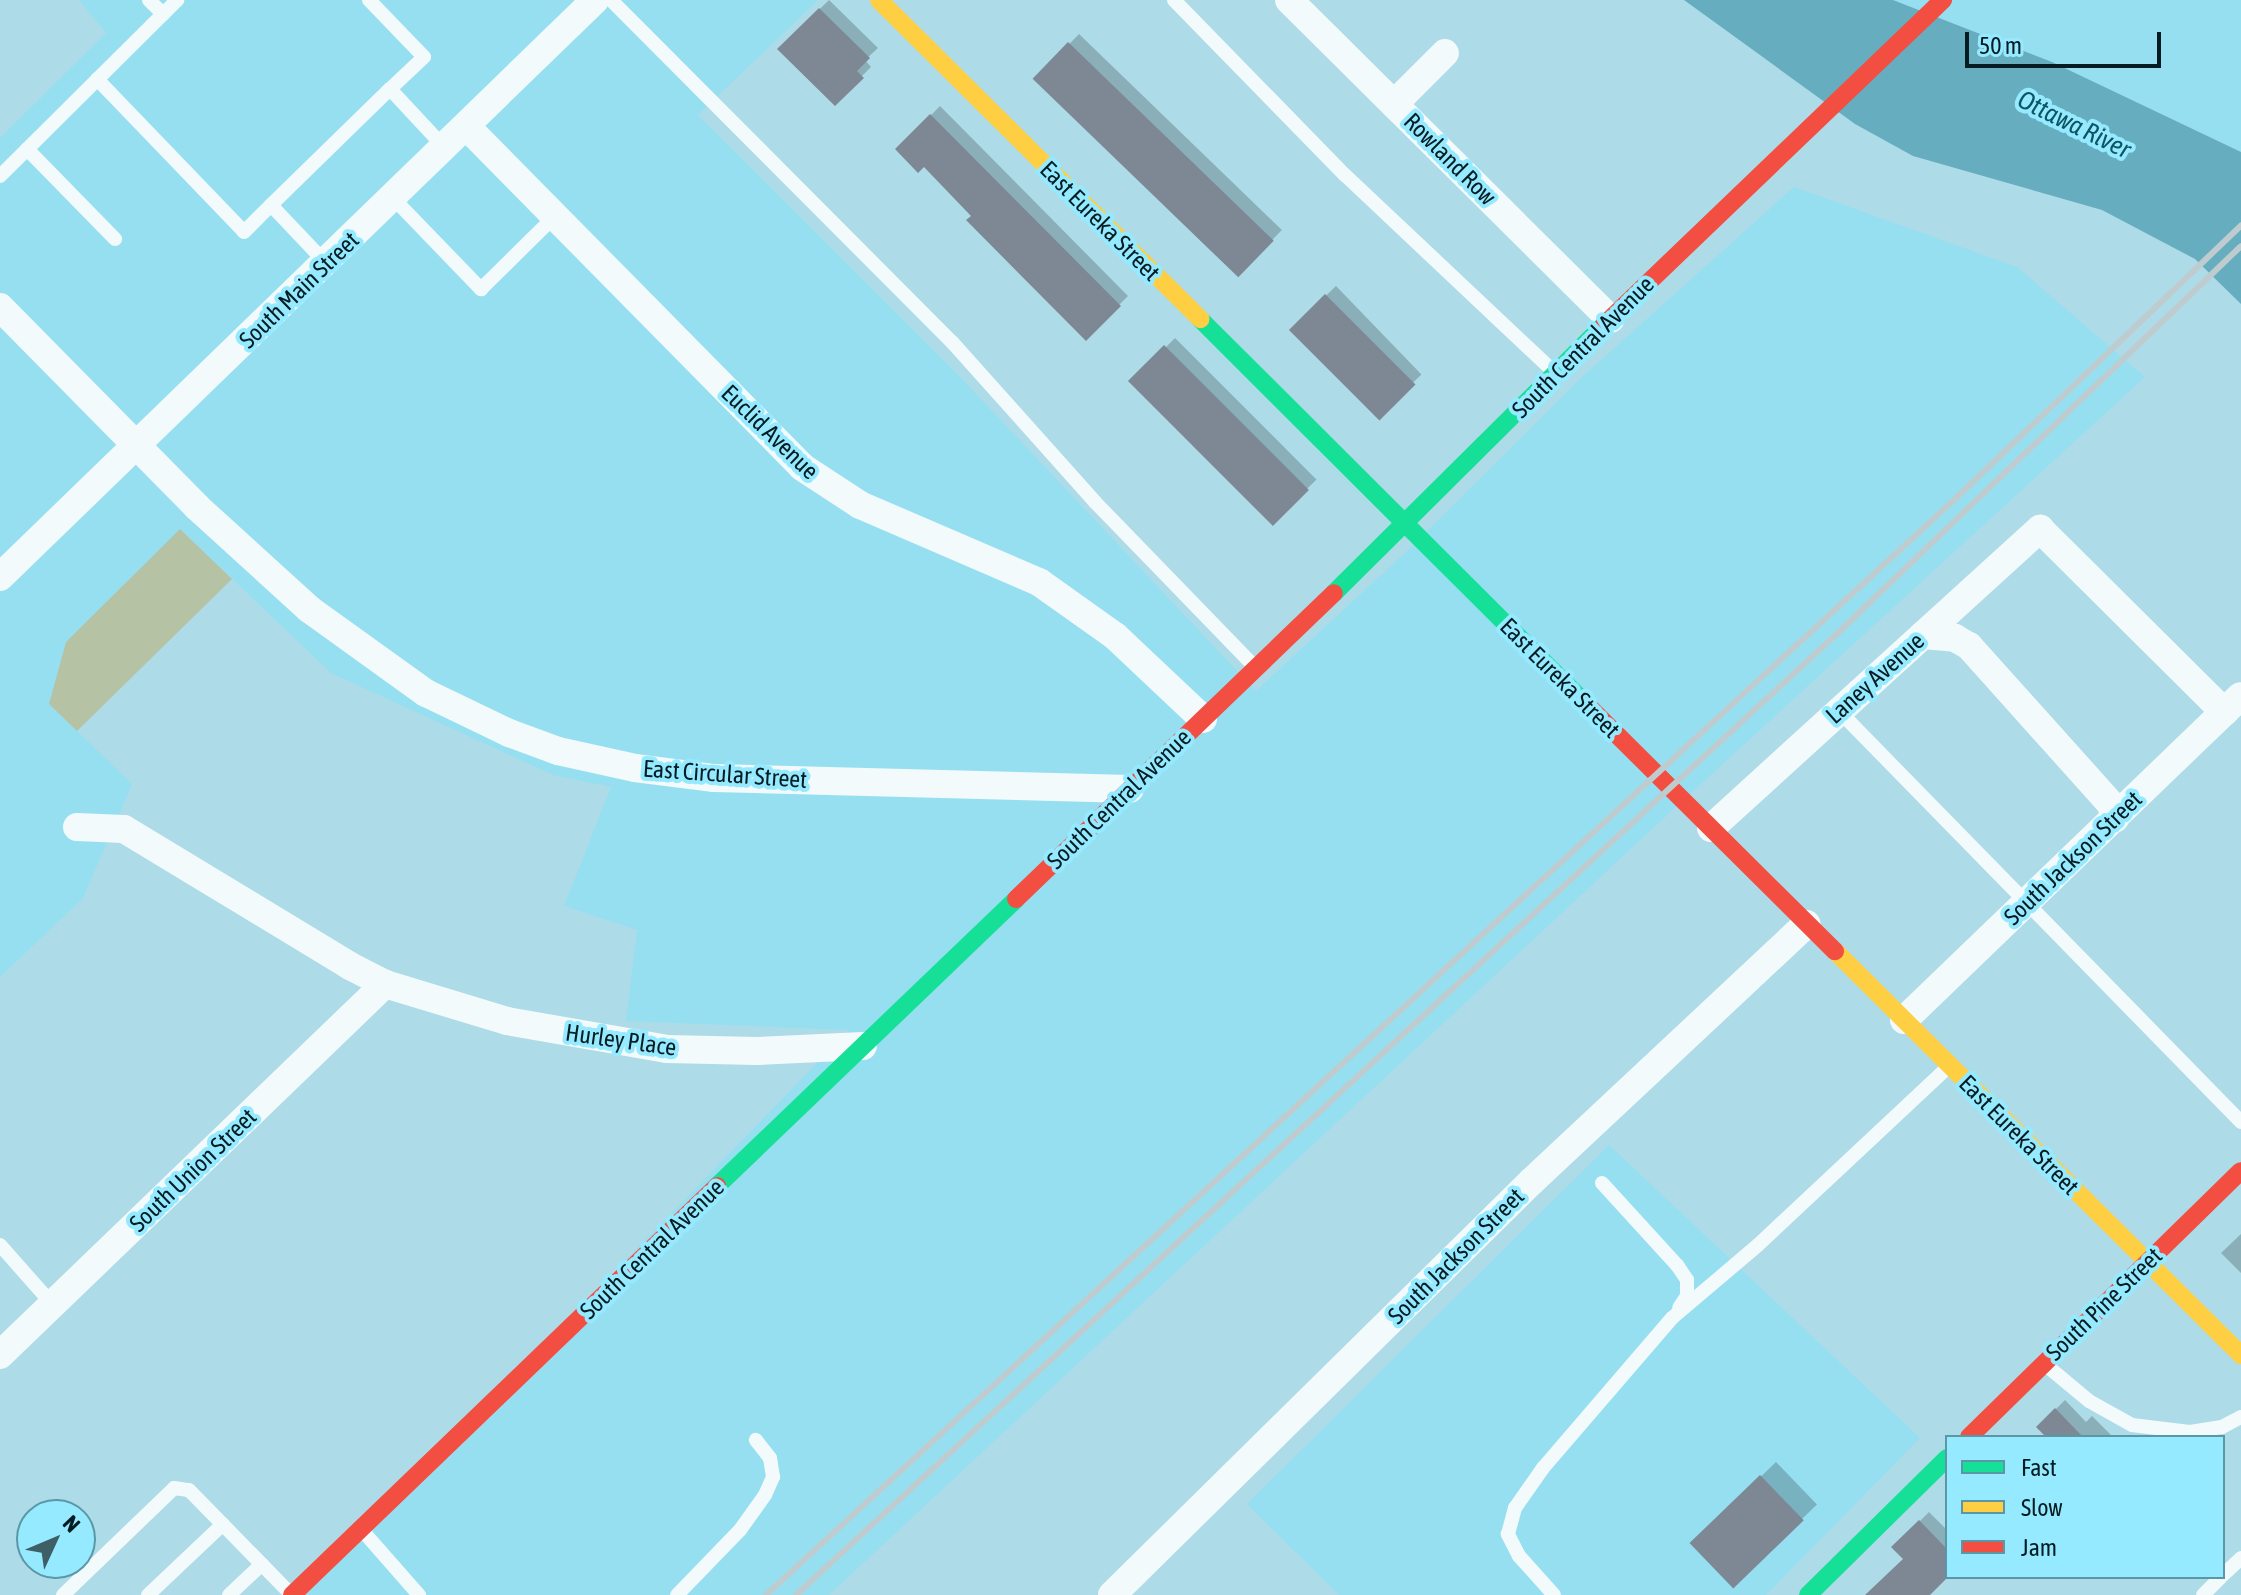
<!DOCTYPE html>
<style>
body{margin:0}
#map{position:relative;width:2241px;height:1595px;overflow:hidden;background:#addbe7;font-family:"Asap Condensed",sans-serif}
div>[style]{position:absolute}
.built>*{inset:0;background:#96dff1}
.forest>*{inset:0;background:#b6c2a4}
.water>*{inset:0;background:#66aebf}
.shadow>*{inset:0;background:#0003;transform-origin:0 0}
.building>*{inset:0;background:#7d8894;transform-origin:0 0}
.lane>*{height:14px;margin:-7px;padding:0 7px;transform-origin:7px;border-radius:7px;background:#f3fafb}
.street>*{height:28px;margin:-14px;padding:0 14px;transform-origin:14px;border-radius:14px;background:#f3fafb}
.fast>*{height:18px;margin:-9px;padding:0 9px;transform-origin:9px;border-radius:9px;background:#16e098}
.slow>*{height:18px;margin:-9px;padding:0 9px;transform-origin:9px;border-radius:9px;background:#ffcf43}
.jam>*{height:18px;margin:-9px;padding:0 9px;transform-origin:9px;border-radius:9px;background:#f24e42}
.rail>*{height:6px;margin:-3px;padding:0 3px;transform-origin:3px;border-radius:3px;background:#bfcccf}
span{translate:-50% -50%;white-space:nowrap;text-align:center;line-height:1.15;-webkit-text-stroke:8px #95eaff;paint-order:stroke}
.street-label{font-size:24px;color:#041c22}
.water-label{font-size:26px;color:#0d5563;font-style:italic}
.legend{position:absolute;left:1945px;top:1435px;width:280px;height:144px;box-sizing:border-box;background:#95eaff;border:2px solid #5b98a7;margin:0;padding:10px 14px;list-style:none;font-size:24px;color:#041c22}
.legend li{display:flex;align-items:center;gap:16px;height:40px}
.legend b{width:40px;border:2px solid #5b98a7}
.north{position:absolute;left:16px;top:1499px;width:80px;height:80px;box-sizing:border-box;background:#95eaff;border:2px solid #5b98a7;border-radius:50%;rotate:46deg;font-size:22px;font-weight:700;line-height:32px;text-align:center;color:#041c22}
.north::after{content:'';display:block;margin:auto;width:28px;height:36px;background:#3f5f67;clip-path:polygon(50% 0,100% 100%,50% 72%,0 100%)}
.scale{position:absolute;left:1965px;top:32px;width:196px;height:36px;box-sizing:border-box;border:4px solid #041c22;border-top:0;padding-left:10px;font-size:24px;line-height:28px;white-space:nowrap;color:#041c22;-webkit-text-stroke:6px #95eaff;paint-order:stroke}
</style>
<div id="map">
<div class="built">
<i style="clip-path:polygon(79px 0,818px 0,698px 115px,961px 378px,1256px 691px,1406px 552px,1581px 378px,1794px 187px,2017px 267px,2145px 377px,1666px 816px,829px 1595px,302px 1595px,849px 1030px,626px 1021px,637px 930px,564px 906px,611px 787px,553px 775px,331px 673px,180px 529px,49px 704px,132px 784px,83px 898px,0 977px,0 138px,106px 33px)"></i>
<i style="clip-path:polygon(1893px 0,2241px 0,2241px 152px,2052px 62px)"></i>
<i style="clip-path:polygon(1609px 1145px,1920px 1438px,1766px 1595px,1339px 1595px,1247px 1504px)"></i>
</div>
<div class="forest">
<i style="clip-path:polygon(180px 529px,232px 579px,77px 731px,49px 704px,66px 642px)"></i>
</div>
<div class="water">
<i style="clip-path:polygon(1684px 0,1893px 0,2052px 62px,2241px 152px,2241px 304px,2195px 259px,2102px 210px,1913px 156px,1855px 124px)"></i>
</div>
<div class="shadow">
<i style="clip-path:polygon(829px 0,878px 48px,865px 60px,871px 67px,835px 103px,780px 48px)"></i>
<i style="left:1079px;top:34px;width:282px;height:62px;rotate:44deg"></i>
<i style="clip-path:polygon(940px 106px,1128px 296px,1086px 338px,924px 164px,898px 149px)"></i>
<i style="left:1336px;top:286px;width:123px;height:62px;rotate:46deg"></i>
<i style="left:1175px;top:338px;width:200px;height:62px;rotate:45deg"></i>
<i style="clip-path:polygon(2241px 1234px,2241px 1273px,2221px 1253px)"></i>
<i style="clip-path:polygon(2065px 1400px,2086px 1422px,2092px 1416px,2112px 1436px,2048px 1437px,2038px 1427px)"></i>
<i style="left:1776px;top:1462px;width:59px;height:117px;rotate:46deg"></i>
<i style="clip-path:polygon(1929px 1512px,1947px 1530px,1947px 1576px,1927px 1595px,1874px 1595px,1905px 1559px,1894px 1547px)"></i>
</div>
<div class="building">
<i style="clip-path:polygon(819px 8px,870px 58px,857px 71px,864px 78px,835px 106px,777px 49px)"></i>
<i style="left:1068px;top:42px;width:286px;height:51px;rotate:44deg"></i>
<i style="clip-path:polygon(930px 114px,1121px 306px,1086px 341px,966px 220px,971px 216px,924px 167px,918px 173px,895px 149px)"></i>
<i style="left:1325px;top:294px;width:128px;height:51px;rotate:45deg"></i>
<i style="left:1164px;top:345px;width:205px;height:51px;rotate:45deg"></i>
<i style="clip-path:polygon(2055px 1408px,2083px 1437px,2046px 1437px,2036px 1427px)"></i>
<i style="left:1760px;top:1475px;width:63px;height:98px;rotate:46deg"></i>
<i style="clip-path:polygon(1919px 1520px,1947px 1549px,1947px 1578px,1930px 1595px,1865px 1595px,1903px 1559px,1891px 1547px)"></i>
</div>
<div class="lane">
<i style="left:149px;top:0;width:20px;rotate:45deg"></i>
<i style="left:369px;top:0;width:79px;rotate:46deg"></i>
<i style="left:424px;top:57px;width:47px;rotate:136.7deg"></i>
<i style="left:611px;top:0;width:483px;rotate:45.1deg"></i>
<i style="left:952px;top:342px;width:215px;rotate:48.2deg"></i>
<i style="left:1095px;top:502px;width:230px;rotate:45.9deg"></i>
<i style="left:1174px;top:0;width:245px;rotate:45.7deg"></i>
<i style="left:1345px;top:175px;width:289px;rotate:43.3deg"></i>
<i style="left:97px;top:79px;width:212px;rotate:46.1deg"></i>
<i style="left:244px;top:232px;width:38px;rotate:-45deg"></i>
<i style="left:27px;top:149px;width:126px;rotate:45.6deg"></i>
<i style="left:0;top:176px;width:250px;rotate:-44.8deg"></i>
<i style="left:393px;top:198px;width:127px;rotate:46deg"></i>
<i style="left:481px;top:289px;width:104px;rotate:-44.6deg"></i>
<i style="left:326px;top:263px;width:80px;rotate:-133.5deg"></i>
<i style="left:271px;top:205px;width:166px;rotate:-44.3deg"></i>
<i style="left:390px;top:89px;width:81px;rotate:47deg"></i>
<i style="left:1839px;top:711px;width:575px;rotate:45.63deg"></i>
<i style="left:1602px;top:1183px;width:111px;rotate:47.6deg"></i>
<i style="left:1677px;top:1265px;width:18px;rotate:56deg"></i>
<i style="left:1687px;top:1280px;width:16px;rotate:90deg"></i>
<i style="left:1687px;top:1296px;width:14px;rotate:124deg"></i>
<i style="left:0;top:1245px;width:80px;rotate:48.5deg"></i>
<i style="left:2047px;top:1366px;width:55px;rotate:39.8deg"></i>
<i style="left:2089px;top:1401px;width:49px;rotate:29.2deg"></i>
<i style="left:2132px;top:1425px;width:58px;rotate:6.9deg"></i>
<i style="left:2190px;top:1432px;width:32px;rotate:-9deg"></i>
<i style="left:2222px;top:1427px;width:21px;rotate:-28deg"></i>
<i style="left:361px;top:1529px;width:88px;rotate:48.7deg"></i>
<i style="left:2223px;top:1575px;width:25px;rotate:-43deg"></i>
<i style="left:63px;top:1595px;width:154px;rotate:-43.9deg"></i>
<i style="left:174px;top:1488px;width:15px;rotate:8deg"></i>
<i style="left:189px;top:1490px;width:147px;rotate:45.6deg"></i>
<i style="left:148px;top:1595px;width:103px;rotate:-43.4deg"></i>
<i style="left:229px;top:1595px;width:45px;rotate:-43.2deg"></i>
<i style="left:677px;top:1595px;width:91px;rotate:-45.9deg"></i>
<i style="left:740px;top:1530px;width:43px;rotate:-54.5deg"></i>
<i style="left:765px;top:1495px;width:20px;rotate:-66deg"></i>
<i style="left:773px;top:1477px;width:19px;rotate:-99deg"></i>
<i style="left:770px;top:1458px;width:23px;rotate:-128deg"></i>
<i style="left:1554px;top:1595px;width:52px;rotate:-131.9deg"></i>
<i style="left:1519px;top:1556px;width:25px;rotate:-117deg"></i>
<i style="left:1508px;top:1534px;width:27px;rotate:-75deg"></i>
<i style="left:1515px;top:1508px;width:49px;rotate:-55deg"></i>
<i style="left:1543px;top:1468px;width:198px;rotate:-49.3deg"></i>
<i style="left:1672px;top:1318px;width:113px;rotate:-40.3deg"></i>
<i style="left:1758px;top:1245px;width:262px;rotate:-43.1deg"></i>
<i style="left:2203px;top:1595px;width:25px;rotate:-45deg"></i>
</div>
<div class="street">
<i style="left:1289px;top:0;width:453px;rotate:44.8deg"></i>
<i style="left:1394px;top:104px;width:72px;rotate:-45deg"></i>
<i style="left:467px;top:127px;width:477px;rotate:45.4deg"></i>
<i style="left:802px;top:467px;width:69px;rotate:33.2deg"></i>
<i style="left:860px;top:505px;width:195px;rotate:23.3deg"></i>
<i style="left:1039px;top:582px;width:93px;rotate:35.4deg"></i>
<i style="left:1115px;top:636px;width:121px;rotate:43.3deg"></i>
<i style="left:0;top:307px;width:281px;rotate:45.4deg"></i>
<i style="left:197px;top:507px;width:151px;rotate:42.3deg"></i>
<i style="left:309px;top:609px;width:144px;rotate:35.7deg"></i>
<i style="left:426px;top:693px;width:92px;rotate:25.7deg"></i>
<i style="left:509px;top:733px;width:52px;rotate:20.2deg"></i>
<i style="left:558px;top:751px;width:79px;rotate:12.4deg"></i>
<i style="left:635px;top:768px;width:80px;rotate:7.2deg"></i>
<i style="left:714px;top:778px;width:416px;rotate:1.5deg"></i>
<i style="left:0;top:577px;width:829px;rotate:-44.12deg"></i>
<i style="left:1923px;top:635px;width:32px;rotate:5deg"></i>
<i style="left:1955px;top:638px;width:16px;rotate:30deg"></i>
<i style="left:1969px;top:646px;width:212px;rotate:48.1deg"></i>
<i style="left:2111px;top:804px;width:15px;rotate:74deg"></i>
<i style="left:77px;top:827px;width:47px;rotate:2.4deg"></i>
<i style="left:124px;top:829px;width:264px;rotate:31.2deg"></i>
<i style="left:350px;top:966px;width:39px;rotate:27deg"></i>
<i style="left:385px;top:984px;width:127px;rotate:16.9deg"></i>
<i style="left:507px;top:1021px;width:162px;rotate:9.9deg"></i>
<i style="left:667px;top:1049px;width:90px;rotate:1.3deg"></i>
<i style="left:757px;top:1051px;width:106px;rotate:-2.7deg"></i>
<i style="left:1711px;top:828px;width:445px;rotate:-42.3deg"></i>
<i style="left:2040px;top:529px;width:260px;rotate:44.8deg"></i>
<i style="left:1904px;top:1020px;width:467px;rotate:-43.9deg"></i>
<i style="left:0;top:1355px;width:535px;rotate:-43.94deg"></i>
<i style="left:1112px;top:1595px;width:590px;rotate:-44.59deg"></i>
<i style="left:1532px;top:1181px;width:376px;rotate:-43.1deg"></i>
</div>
<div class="fast">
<i style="left:1200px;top:319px;width:538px;rotate:44.92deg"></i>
<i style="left:1334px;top:593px;width:380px;rotate:-44.8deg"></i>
<i style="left:717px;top:1186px;width:414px;rotate:-43.8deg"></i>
<i style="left:1808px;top:1595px;width:195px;rotate:-44.6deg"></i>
</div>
<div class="slow">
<i style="left:879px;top:0;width:453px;rotate:44.8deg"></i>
<i style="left:1835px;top:951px;width:573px;rotate:44.86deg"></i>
</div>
<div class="jam">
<i style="left:1604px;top:325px;width:470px;rotate:-43.8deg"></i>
<i style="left:1581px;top:699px;width:358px;rotate:44.8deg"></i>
<i style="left:1016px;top:899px;width:441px;rotate:-43.9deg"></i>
<i style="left:1969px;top:1437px;width:380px;rotate:-44.4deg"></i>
<i style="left:292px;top:1595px;width:590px;rotate:-43.9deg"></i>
</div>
<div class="rail">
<i style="left:766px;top:1595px;width:1620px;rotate:-42.67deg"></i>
<i style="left:1957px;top:497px;width:393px;rotate:-43.7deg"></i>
<i style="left:796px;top:1595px;width:1422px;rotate:-42.72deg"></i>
<i style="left:1841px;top:630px;width:554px;rotate:-43.83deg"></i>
</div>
<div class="street-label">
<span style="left:1450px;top:159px;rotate:45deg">Rowland Row</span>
<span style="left:1100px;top:221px;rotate:45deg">East Eureka Street</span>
<span style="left:299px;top:290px;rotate:-44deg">South Main Street</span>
<span style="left:1583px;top:347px;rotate:-45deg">South Central Avenue</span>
<span style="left:770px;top:432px;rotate:44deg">Euclid Avenue</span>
<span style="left:1560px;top:678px;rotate:45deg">East Eureka Street</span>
<span style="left:1875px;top:678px;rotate:-42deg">Laney Avenue</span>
<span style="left:725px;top:774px;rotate:4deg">East Circular Street</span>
<span style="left:1119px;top:799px;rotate:-44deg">South Central Avenue</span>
<span style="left:2073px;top:858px;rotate:-44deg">South Jackson Street</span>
<span style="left:621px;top:1040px;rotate:8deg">Hurley Place</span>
<span style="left:2019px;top:1135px;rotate:45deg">East Eureka Street</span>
<span style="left:193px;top:1170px;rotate:-44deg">South Union Street</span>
<span style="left:652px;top:1249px;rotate:-44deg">South Central Avenue</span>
<span style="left:1456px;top:1256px;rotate:-45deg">South Jackson Street</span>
<span style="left:2104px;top:1304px;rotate:-44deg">South Pine Street</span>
</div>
<div class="water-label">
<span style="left:2074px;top:125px;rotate:26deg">Ottawa River</span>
</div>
<ul class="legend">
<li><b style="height:10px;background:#16e098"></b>Fast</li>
<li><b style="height:10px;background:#ffcf43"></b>Slow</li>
<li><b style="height:10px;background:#f24e42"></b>Jam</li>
</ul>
<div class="north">N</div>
<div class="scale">50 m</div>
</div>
